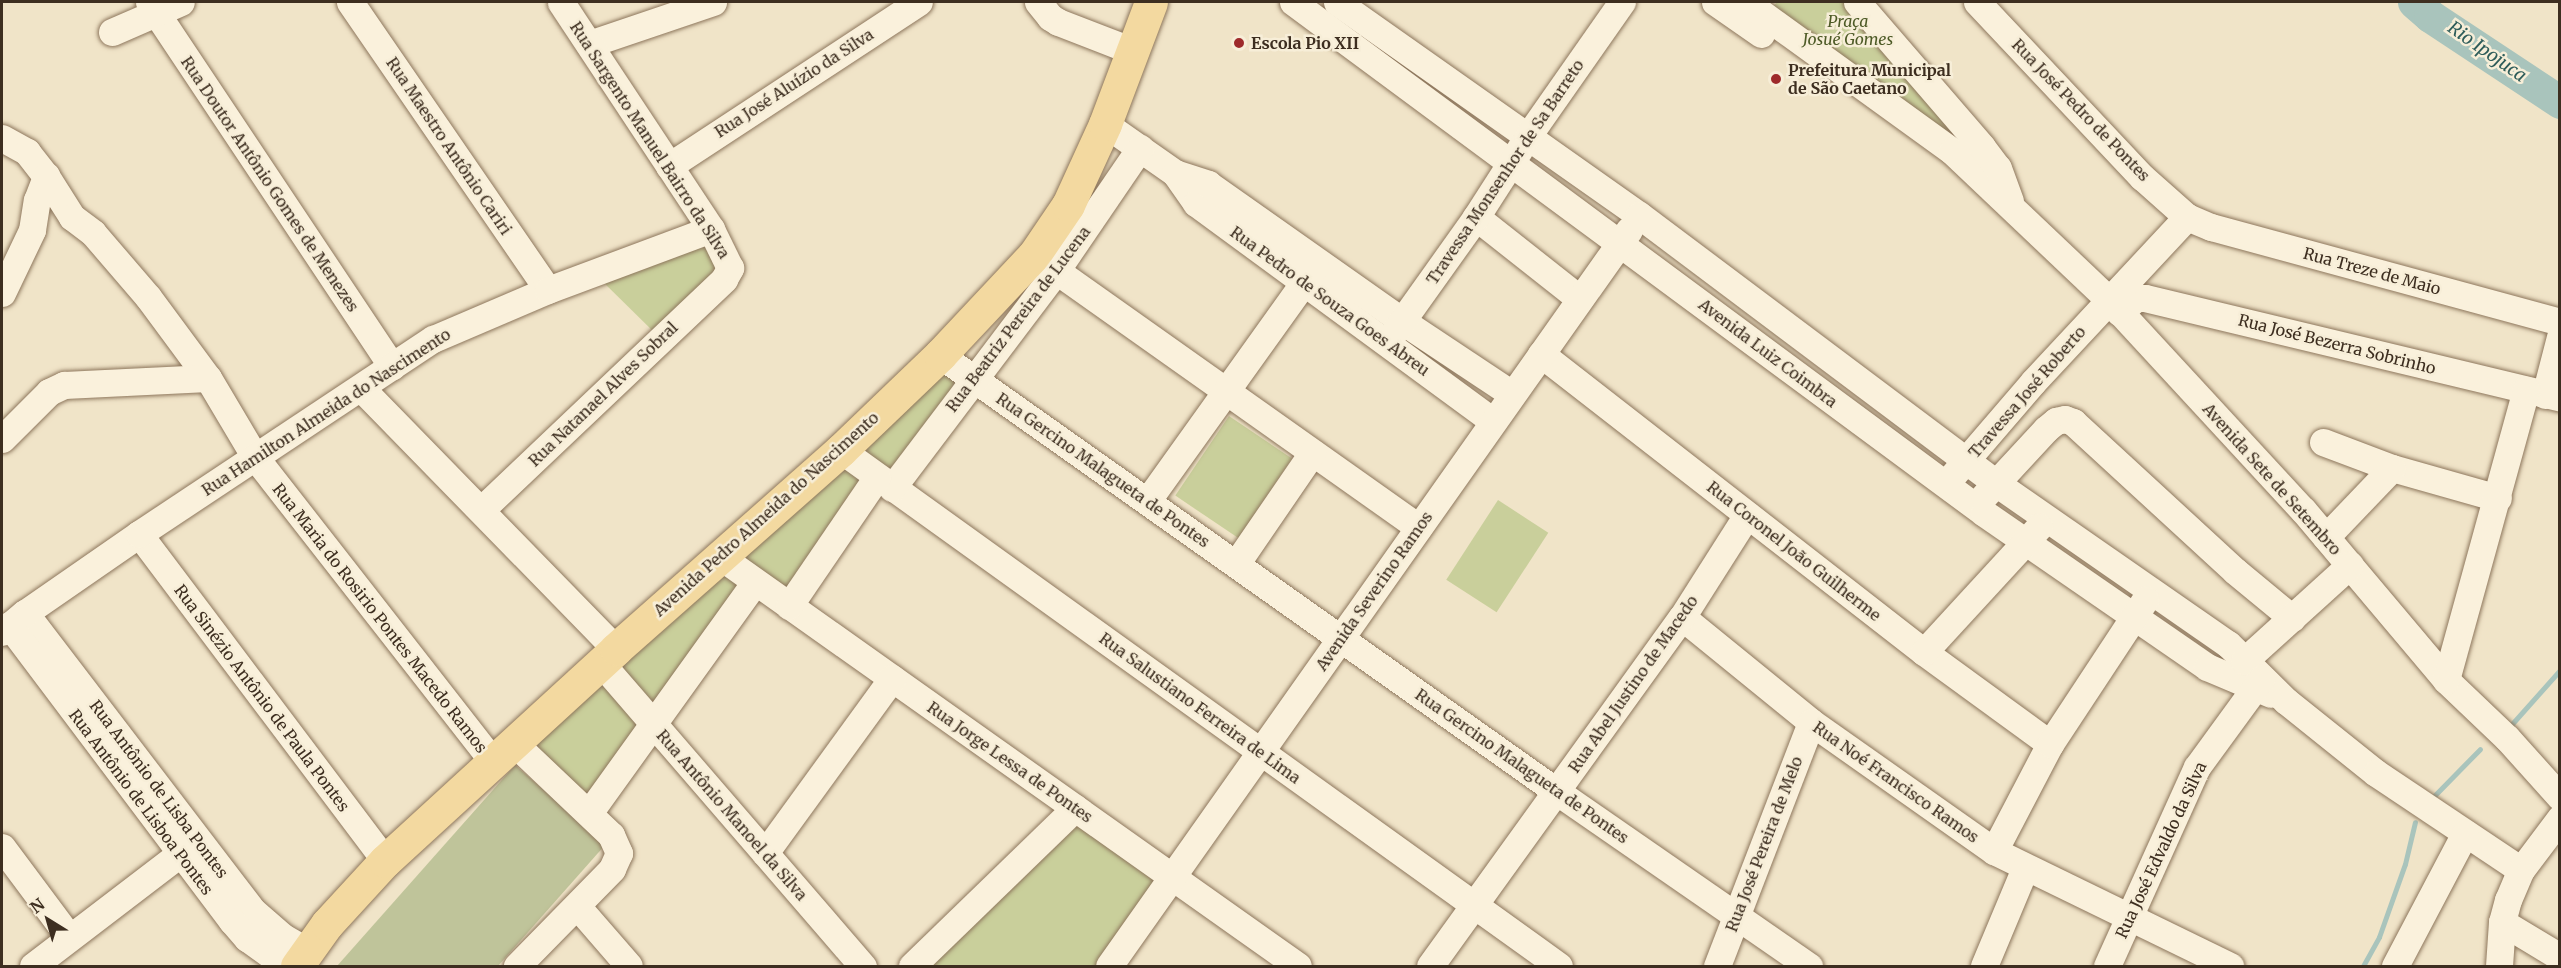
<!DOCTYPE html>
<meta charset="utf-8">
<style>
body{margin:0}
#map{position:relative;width:2561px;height:968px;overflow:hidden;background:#f0e4c8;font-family:Merriweather,serif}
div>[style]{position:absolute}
.green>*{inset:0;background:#c9cf9b;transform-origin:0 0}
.cemetery>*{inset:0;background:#bfc49a}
.stream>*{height:5px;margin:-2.5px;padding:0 2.5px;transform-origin:2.5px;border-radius:2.5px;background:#a9c4bc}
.river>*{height:33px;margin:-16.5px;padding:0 16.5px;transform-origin:16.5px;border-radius:16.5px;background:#a9c4bc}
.roads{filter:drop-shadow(0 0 2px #8d765c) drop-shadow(0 0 2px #8d765c)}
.minor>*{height:27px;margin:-13.5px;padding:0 13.5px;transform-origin:13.5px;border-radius:13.5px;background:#faf1dc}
.major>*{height:33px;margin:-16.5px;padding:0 16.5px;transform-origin:16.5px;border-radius:16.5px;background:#f3d9a0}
.dots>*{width:16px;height:16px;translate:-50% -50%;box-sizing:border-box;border:3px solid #f7eed8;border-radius:50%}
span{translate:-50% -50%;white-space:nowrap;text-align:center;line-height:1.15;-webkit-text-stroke:5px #f7eed8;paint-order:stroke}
.park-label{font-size:16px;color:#4d5a26;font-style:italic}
.poi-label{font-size:16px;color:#3d2e20;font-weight:700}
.left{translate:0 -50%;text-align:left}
.street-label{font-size:16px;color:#3d2e20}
.water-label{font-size:18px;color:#2f5d5a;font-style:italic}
.frame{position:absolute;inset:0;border:3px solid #3d2e20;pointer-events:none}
.north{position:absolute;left:18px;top:890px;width:60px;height:60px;-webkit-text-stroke:4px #f7eed8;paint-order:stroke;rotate:323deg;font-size:16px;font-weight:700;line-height:24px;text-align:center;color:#3d2e20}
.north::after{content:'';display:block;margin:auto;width:21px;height:27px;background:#3d2e20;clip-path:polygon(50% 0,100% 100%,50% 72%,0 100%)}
</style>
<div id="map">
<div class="green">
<i style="clip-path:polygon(1777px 2px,1861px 2px,1965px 116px,1974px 173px,1769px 11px)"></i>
<i style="clip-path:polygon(719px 236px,736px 262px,661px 339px,599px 278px)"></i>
<i style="clip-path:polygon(938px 348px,977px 376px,897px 488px,881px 476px,785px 602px,758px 583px,589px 813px,514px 743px)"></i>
<i style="left:1229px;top:416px;width:76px;height:96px;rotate:34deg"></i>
<i style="left:1498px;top:500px;width:60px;height:95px;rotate:33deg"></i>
<i style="clip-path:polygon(1075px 808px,1172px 877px,1109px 966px,912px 966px)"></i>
</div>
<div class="cemetery">
<i style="clip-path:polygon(515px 765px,606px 844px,498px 966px,337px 966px)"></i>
</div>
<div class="stream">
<i style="left:2511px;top:725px;width:74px;rotate:-48.3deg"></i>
<i style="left:2433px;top:797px;width:67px;rotate:-45.6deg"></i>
<i style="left:2363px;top:966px;width:33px;rotate:-61deg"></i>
<i style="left:2379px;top:937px;width:77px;rotate:-70.4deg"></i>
<i style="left:2405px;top:864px;width:43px;rotate:-76.6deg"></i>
</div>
<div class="river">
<i style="left:2414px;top:2px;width:21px;rotate:41deg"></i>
<i style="left:2430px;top:16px;width:156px;rotate:33.5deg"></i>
</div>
<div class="roads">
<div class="minor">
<i style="left:149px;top:2px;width:438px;rotate:56.3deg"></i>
<i style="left:350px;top:2px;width:349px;rotate:55.5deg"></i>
<i style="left:1038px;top:2px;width:19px;rotate:51deg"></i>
<i style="left:1050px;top:17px;width:9px;rotate:32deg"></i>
<i style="left:1058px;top:22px;width:80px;rotate:21.1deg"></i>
<i style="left:1293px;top:2px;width:859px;rotate:36.48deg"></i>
<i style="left:1984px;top:513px;width:271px;rotate:34.6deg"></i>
<i style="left:2207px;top:667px;width:69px;rotate:22.9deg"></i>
<i style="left:1337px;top:2px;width:370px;rotate:35.2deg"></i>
<i style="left:1639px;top:215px;width:446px;rotate:36.9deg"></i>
<i style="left:1996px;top:483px;width:282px;rotate:34.8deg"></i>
<i style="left:2228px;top:644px;width:81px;rotate:44.5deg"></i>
<i style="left:2286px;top:701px;width:115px;rotate:38.7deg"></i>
<i style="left:2376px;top:773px;width:174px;rotate:33.8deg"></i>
<i style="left:1715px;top:2px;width:56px;rotate:34.8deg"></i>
<i style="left:1746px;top:2px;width:254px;rotate:35.9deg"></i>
<i style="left:1952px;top:151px;width:215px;rotate:43.5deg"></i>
<i style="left:2108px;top:299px;width:287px;rotate:47.3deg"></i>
<i style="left:2303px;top:510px;width:222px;rotate:49.9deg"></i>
<i style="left:2446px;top:680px;width:84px;rotate:43.6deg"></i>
<i style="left:2507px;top:738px;width:79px;rotate:48.1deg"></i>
<i style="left:1857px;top:2px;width:191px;rotate:49.2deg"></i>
<i style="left:1982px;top:147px;width:26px;rotate:53deg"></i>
<i style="left:1998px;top:168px;width:35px;rotate:70deg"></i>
<i style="left:1977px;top:2px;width:241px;rotate:46.7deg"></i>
<i style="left:2142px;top:177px;width:60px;rotate:41.6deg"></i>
<i style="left:2187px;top:217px;width:26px;rotate:23deg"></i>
<i style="left:2211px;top:227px;width:362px;rotate:15.2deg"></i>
<i style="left:112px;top:32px;width:75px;rotate:-23.5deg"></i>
<i style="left:589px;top:44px;width:131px;rotate:-18.7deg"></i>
<i style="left:1105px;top:124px;width:85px;rotate:35deg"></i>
<i style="left:1175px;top:173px;width:37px;rotate:55deg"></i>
<i style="left:1196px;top:203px;width:368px;rotate:36.3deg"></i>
<i style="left:2px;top:138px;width:29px;rotate:29deg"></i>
<i style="left:27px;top:152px;width:31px;rotate:52deg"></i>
<i style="left:46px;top:176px;width:49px;rotate:57.6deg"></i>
<i style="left:72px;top:217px;width:26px;rotate:37deg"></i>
<i style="left:93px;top:233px;width:84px;rotate:49.3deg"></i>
<i style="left:148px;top:297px;width:101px;rotate:53.5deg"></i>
<i style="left:208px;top:378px;width:92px;rotate:59.3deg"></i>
<i style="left:255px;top:457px;width:387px;rotate:52deg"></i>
<i style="left:669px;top:166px;width:299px;rotate:-33.3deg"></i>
<i style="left:1175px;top:173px;width:35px;rotate:18deg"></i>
<i style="left:1208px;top:184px;width:237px;rotate:35.2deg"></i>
<i style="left:1402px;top:321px;width:132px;rotate:33.6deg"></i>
<i style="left:1476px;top:217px;width:132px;rotate:38.3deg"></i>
<i style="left:1034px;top:255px;width:471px;rotate:35.3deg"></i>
<i style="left:2px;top:293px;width:70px;rotate:-64.5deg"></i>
<i style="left:32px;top:230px;width:30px;rotate:-81deg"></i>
<i style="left:37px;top:200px;width:26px;rotate:-69deg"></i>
<i style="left:2119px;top:312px;width:22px;rotate:-39deg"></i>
<i style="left:2136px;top:298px;width:9px"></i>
<i style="left:2145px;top:298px;width:427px;rotate:13.5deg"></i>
<i style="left:1387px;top:342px;width:153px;rotate:-54.5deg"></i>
<i style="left:1476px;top:217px;width:96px;rotate:-57.3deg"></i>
<i style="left:1528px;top:136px;width:164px;rotate:-55deg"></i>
<i style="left:1541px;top:354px;width:485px;rotate:37.9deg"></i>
<i style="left:1924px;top:652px;width:156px;rotate:36.1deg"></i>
<i style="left:940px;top:355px;width:755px;rotate:35.29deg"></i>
<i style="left:1556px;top:791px;width:308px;rotate:34.7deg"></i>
<i style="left:361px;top:388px;width:365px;rotate:45.7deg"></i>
<i style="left:2545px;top:395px;width:60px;rotate:-75.5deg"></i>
<i style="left:2px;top:439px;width:66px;rotate:-45deg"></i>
<i style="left:49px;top:392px;width:17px;rotate:-25deg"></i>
<i style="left:64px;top:385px;width:144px;rotate:-2.8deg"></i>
<i style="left:2323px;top:442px;width:74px;rotate:20.6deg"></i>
<i style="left:2392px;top:468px;width:110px;rotate:15.8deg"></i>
<i style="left:841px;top:450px;width:884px;rotate:35.7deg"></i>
<i style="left:1954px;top:474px;width:121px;rotate:-49.3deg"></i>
<i style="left:2033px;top:382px;width:226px;rotate:-47deg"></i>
<i style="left:892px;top:488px;width:272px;rotate:-52.9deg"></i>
<i style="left:1056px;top:271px;width:149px;rotate:-55.7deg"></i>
<i style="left:1984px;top:496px;width:91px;rotate:-47.2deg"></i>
<i style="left:2046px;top:429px;width:13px;rotate:-39deg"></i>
<i style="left:2056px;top:421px;width:9px;rotate:-13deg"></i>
<i style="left:2065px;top:419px;width:9px;rotate:21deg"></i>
<i style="left:2073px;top:422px;width:220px;rotate:42.6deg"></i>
<i style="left:2235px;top:571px;width:74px;rotate:39.5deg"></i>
<i style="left:1148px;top:500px;width:287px;rotate:-54.4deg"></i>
<i style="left:482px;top:509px;width:334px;rotate:-43.5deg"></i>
<i style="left:724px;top:279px;width:13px;rotate:-61deg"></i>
<i style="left:730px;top:268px;width:43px;rotate:-116deg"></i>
<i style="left:711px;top:229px;width:272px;rotate:-123.5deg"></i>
<i style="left:139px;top:534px;width:409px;rotate:53deg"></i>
<i style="left:2326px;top:537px;width:95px;rotate:-46.3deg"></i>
<i style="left:721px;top:557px;width:707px;rotate:35.33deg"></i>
<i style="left:1236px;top:564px;width:135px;rotate:-55.6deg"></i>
<i style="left:789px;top:606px;width:156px;rotate:-55.7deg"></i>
<i style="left:25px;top:613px;width:375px;rotate:52.6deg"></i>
<i style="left:253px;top:911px;width:40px;rotate:41deg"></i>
<i style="left:283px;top:937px;width:28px;rotate:30deg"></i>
<i style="left:1682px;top:617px;width:166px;rotate:39.1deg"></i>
<i style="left:1811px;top:722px;width:224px;rotate:35.2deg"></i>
<i style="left:1994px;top:851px;width:263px;rotate:26deg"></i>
<i style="left:9px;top:625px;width:371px;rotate:53deg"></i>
<i style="left:232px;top:921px;width:23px;rotate:49deg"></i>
<i style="left:247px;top:938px;width:48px;rotate:35.7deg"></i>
<i style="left:2px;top:632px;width:30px;rotate:-40deg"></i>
<i style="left:25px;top:613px;width:139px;rotate:-34.7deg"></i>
<i style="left:139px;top:534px;width:353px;rotate:-33.6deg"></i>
<i style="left:433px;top:339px;width:125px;rotate:-23.1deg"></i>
<i style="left:548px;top:290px;width:174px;rotate:-20.5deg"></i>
<i style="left:1924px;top:652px;width:170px;rotate:-47.4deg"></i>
<i style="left:601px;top:663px;width:401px;rotate:49.2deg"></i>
<i style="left:2233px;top:674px;width:17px;rotate:-50deg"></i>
<i style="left:2244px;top:661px;width:143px;rotate:-42.2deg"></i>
<i style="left:2446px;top:680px;width:301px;rotate:-74.6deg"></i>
<i style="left:514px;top:743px;width:134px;rotate:43.5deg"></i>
<i style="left:611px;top:835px;width:20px;rotate:66deg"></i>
<i style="left:619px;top:853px;width:17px;rotate:114deg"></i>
<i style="left:612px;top:869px;width:136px;rotate:134.4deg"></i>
<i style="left:589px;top:813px;width:284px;rotate:-54.3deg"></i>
<i style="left:2px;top:847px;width:112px;rotate:53.3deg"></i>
<i style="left:1994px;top:851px;width:121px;rotate:-62.4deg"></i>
<i style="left:2050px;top:744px;width:173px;rotate:-56.6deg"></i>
<i style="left:765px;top:853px;width:216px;rotate:-54deg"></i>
<i style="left:577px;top:906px;width:79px;rotate:49.1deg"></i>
<i style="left:2502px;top:922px;width:68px;rotate:31.1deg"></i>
<i style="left:33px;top:966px;width:203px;rotate:-37.4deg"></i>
<i style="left:912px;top:966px;width:227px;rotate:-44.1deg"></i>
<i style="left:1109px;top:966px;width:901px;rotate:-54.76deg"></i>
<i style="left:1430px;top:966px;width:430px;rotate:-54.2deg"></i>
<i style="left:1682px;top:617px;width:121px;rotate:-57.5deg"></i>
<i style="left:1717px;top:966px;width:261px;rotate:-68.9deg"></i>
<i style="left:1984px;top:966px;width:106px;rotate:-67.3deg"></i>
<i style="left:2107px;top:966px;width:218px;rotate:-65.7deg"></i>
<i style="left:2197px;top:767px;width:110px;rotate:-53.9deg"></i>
<i style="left:2395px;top:966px;width:150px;rotate:-62.2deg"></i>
<i style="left:2499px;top:966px;width:44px;rotate:-86.1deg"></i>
<i style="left:2502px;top:922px;width:23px;rotate:-75deg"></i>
<i style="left:2508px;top:900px;width:33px;rotate:-67deg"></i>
<i style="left:2521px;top:870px;width:65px;rotate:-53.1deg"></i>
</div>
<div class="major">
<i style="left:297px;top:966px;width:52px;rotate:-54.5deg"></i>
<i style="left:327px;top:924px;width:86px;rotate:-47.4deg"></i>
<i style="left:385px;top:861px;width:314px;rotate:-42.5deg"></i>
<i style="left:616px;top:649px;width:300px;rotate:-41.5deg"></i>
<i style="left:841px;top:450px;width:137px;rotate:-43.8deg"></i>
<i style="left:940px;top:355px;width:137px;rotate:-46.8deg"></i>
<i style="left:1034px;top:255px;width:60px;rotate:-55.8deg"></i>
<i style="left:1068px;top:205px;width:89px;rotate:-65.4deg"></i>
<i style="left:1105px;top:124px;width:130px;rotate:-69.3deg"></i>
</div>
</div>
<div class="dots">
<i style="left:1239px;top:43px;background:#9e2a2b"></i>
<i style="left:1776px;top:79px;background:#9e2a2b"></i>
</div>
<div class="park-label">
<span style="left:1848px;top:30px">Praça<br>Josué Gomes</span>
</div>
<div class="poi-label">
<span class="left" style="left:1251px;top:43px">Escola Pio XII</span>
<span class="left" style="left:1788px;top:79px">Prefeitura Municipal<br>de São Caetano</span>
</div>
<div class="street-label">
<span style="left:794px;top:83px;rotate:-33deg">Rua José Aluízio da Silva</span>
<span style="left:2081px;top:110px;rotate:46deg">Rua José Pedro de Pontes</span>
<span style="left:650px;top:140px;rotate:57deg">Rua Sargento Manuel Bairro da Silva</span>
<span style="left:449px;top:146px;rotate:56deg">Rua Maestro Antônio Cariri</span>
<span style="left:1505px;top:172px;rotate:-56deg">Travessa Monsenhor de Sa Barreto</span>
<span style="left:270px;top:184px;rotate:56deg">Rua Doutor Antônio Gomes de Menezes</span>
<span style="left:2372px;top:271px;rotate:15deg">Rua Treze de Maio</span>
<span style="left:1330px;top:301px;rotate:36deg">Rua Pedro de Souza Goes Abreu</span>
<span style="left:1018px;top:319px;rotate:-53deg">Rua Beatriz Pereira de Lucena</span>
<span style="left:2337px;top:344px;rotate:14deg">Rua José Bezerra Sobrinho</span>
<span style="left:1768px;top:353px;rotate:37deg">Avenida Luiz Coimbra</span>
<span style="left:2027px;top:392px;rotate:-49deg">Travessa José Roberto</span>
<span style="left:603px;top:394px;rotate:-44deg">Rua Natanael Alves Sobral</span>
<span style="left:326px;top:412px;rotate:-33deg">Rua Hamilton Almeida do Nascimento</span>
<span style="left:1103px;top:470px;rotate:35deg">Rua Gercino Malagueta de Pontes</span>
<span style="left:2272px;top:479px;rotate:48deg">Avenida Sete de Setembro</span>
<span style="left:766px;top:514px;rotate:-42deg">Avenida Pedro Almeida do Nascimento</span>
<span style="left:1794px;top:551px;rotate:38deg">Rua Coronel João Guilherme</span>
<span style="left:1374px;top:591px;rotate:-55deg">Avenida Severino Ramos</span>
<span style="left:380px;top:618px;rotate:52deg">Rua Maria do Rosirio Pontes Macedo Ramos</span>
<span style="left:1633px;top:684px;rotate:-55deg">Rua Abel Justino de Macedo</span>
<span style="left:262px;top:698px;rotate:53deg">Rua Sinézio Antônio de Paula Pontes</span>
<span style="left:1200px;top:708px;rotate:36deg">Rua Salustiano Ferreira de Lima</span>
<span style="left:1010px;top:762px;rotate:35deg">Rua Jorge Lessa de Pontes</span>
<span style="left:1522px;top:766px;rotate:35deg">Rua Gercino Malagueta de Pontes</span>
<span style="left:1896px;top:782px;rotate:35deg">Rua Noé Francisco Ramos</span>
<span style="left:159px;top:789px;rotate:53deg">Rua Antônio de Lisba Pontes</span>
<span style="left:141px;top:802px;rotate:53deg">Rua Antônio de Lisboa Pontes</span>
<span style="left:732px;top:815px;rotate:49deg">Rua Antônio Manoel da Silva</span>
<span style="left:1764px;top:844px;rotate:-69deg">Rua José Pereira de Melo</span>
<span style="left:2161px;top:850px;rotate:-65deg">Rua José Edvaldo da Silva</span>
</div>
<div class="water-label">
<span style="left:2487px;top:52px;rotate:35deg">Rio Ipojuca</span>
</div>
<div class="frame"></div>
<div class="north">N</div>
</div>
